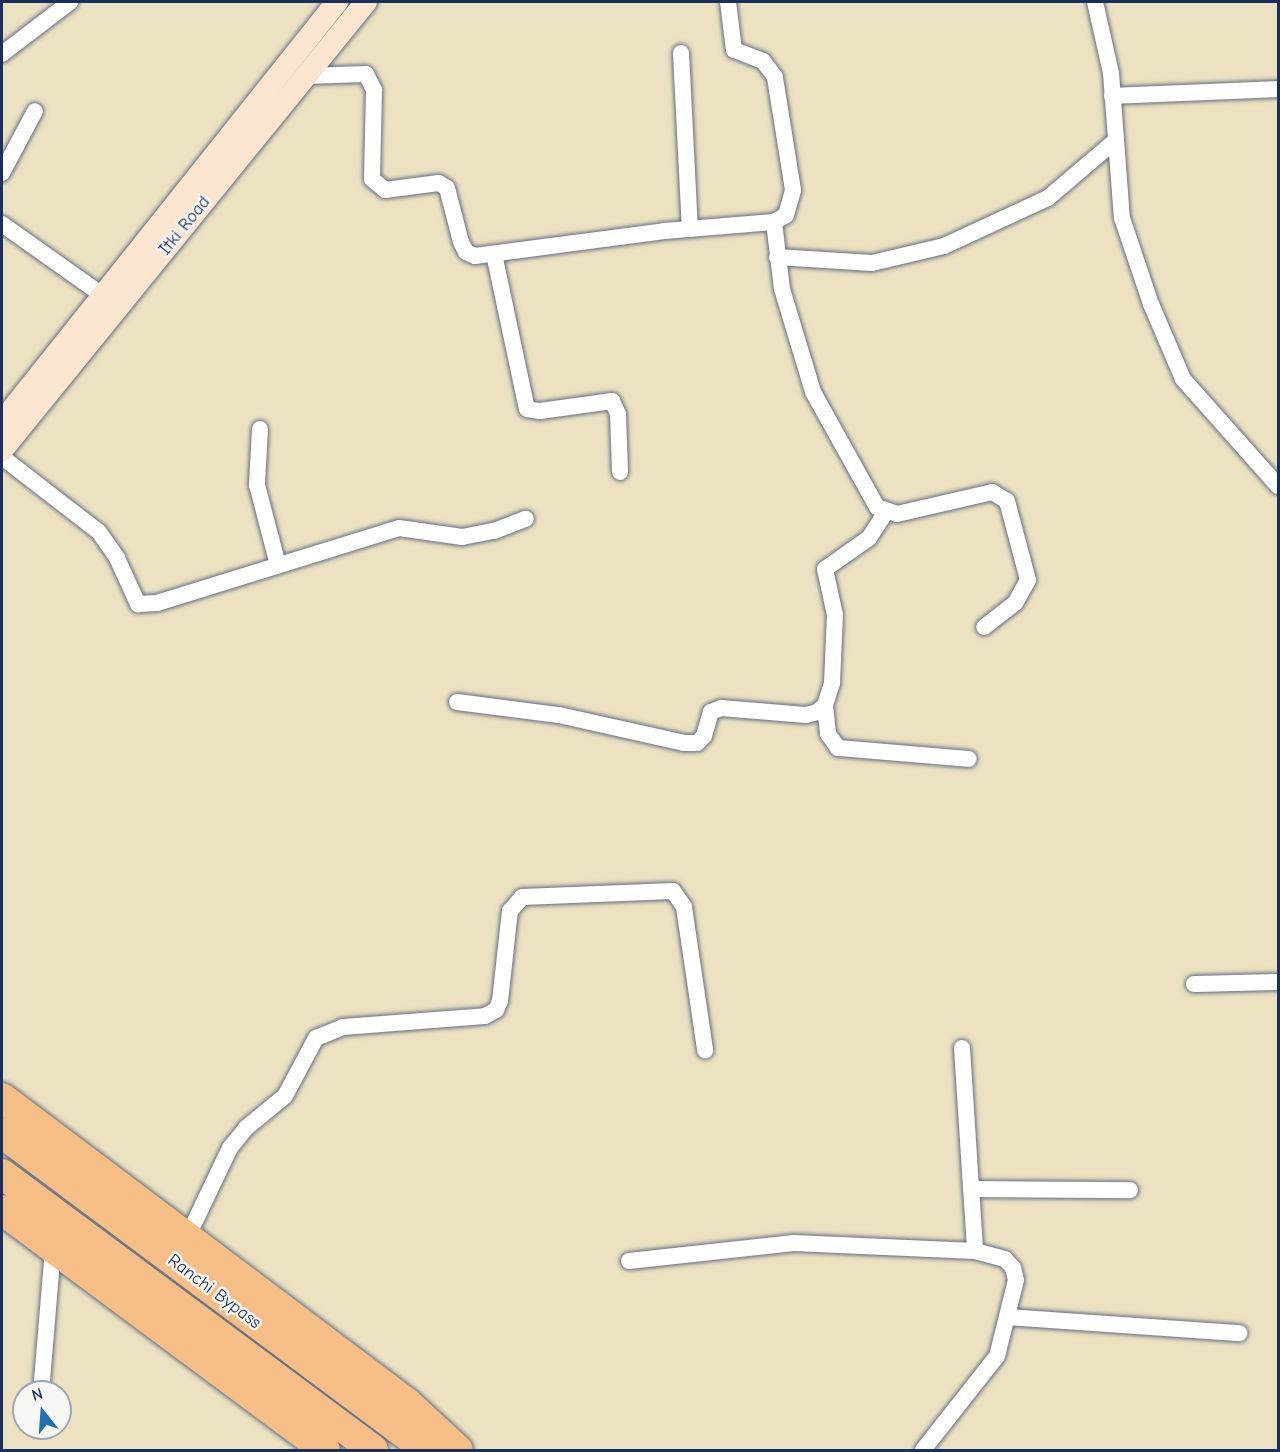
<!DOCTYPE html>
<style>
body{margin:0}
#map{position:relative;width:1280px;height:1452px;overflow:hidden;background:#ece2c2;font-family:"Comic Neue",sans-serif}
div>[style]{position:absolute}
.roads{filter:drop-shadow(0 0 2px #646e81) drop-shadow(0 0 2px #646e81)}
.street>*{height:16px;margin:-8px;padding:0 8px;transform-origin:8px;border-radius:8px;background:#fff}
.secondary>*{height:22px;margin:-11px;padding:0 11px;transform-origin:11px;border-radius:11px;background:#fbe5cf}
.highway>*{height:30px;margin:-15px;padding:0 15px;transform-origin:15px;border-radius:15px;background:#f6be87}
span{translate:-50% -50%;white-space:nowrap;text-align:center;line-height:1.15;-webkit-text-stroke:5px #f6f6f2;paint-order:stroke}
.street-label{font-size:18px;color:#1b2f5e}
.frame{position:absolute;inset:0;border:3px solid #1b2f5e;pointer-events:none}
.north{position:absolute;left:12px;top:1380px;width:60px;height:60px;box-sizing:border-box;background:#f6f6f2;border:2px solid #9ea6b7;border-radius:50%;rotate:343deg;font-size:16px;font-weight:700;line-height:24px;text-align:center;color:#1b2f5e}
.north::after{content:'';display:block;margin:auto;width:21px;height:27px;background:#1f6fb2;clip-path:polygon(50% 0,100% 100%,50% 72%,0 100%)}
</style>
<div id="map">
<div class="roads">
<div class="street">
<i style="left:1095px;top:2px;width:73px;rotate:77.3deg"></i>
<i style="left:1111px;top:73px;width:145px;rotate:85.7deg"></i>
<i style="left:1122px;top:218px;width:91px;rotate:71.4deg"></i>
<i style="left:1151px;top:304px;width:82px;rotate:66.9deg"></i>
<i style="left:1183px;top:379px;width:143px;rotate:48.4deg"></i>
<i style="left:681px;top:53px;width:176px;rotate:87.1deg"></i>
<i style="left:2px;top:54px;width:86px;rotate:-37.4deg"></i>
<i style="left:305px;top:76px;width:61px;rotate:-1.9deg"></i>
<i style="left:366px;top:74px;width:18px;rotate:63deg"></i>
<i style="left:374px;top:90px;width:89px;rotate:91.3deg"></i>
<i style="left:372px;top:179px;width:17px;rotate:40deg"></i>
<i style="left:385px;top:190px;width:54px;rotate:-7.4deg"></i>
<i style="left:439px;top:183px;width:9px;rotate:32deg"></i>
<i style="left:447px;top:188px;width:56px;rotate:75.5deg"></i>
<i style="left:461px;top:242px;width:11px;rotate:63deg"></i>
<i style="left:466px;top:252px;width:10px;rotate:24deg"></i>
<i style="left:475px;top:256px;width:191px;rotate:-7.5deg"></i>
<i style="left:664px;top:231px;width:110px;rotate:-4.7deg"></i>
<i style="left:774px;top:222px;width:14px;rotate:-30deg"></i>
<i style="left:786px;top:215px;width:26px;rotate:-74deg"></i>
<i style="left:793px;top:190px;width:114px;rotate:-99.1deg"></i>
<i style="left:775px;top:77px;width:20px;rotate:-127deg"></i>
<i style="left:763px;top:61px;width:31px;rotate:-159deg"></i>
<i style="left:734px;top:50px;width:48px;rotate:-97.1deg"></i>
<i style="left:1112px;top:96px;width:166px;rotate:-2.4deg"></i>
<i style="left:2px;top:173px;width:70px;rotate:-62deg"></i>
<i style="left:774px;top:222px;width:67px;rotate:83.2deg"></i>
<i style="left:782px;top:289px;width:108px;rotate:73.2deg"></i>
<i style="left:813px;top:392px;width:132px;rotate:60.9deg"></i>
<i style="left:877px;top:507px;width:21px;rotate:19deg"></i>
<i style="left:897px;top:514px;width:98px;rotate:-13deg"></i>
<i style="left:992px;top:492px;width:17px;rotate:31deg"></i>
<i style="left:1007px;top:501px;width:82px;rotate:75.1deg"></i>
<i style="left:1028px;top:580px;width:26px;rotate:119deg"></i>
<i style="left:1015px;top:603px;width:39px;rotate:142deg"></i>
<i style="left:2px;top:224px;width:121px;rotate:35.3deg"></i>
<i style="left:494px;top:254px;width:158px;rotate:78deg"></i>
<i style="left:527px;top:409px;width:13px;rotate:9deg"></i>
<i style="left:540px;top:411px;width:73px;rotate:-7.9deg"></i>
<i style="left:612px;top:401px;width:14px;rotate:65deg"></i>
<i style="left:618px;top:414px;width:58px;rotate:88deg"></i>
<i style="left:777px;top:257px;width:95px;rotate:3.6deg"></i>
<i style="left:872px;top:263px;width:74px;rotate:-13.3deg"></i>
<i style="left:944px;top:246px;width:115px;rotate:-24.8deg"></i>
<i style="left:1048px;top:198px;width:88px;rotate:-40.4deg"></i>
<i style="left:260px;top:429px;width:56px;rotate:93.1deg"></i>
<i style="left:257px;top:485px;width:83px;rotate:75.3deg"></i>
<i style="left:2px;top:457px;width:123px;rotate:37.7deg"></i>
<i style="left:99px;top:532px;width:32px;rotate:55deg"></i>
<i style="left:117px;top:558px;width:51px;rotate:65.5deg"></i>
<i style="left:138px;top:604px;width:19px;rotate:-3deg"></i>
<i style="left:157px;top:603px;width:253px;rotate:-17.2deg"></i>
<i style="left:399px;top:528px;width:64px;rotate:8.1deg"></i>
<i style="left:462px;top:537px;width:33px;rotate:-11deg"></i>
<i style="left:494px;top:531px;width:34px;rotate:-21deg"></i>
<i style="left:457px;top:702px;width:103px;rotate:7.3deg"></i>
<i style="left:559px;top:715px;width:128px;rotate:12.6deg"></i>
<i style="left:684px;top:743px;width:13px"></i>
<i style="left:697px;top:743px;width:10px;rotate:-45deg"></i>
<i style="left:704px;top:736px;width:25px;rotate:-74deg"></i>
<i style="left:711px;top:712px;width:11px;rotate:-22deg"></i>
<i style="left:721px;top:708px;width:85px;rotate:4.7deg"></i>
<i style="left:806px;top:715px;width:11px;rotate:-15deg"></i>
<i style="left:817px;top:712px;width:11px;rotate:-41deg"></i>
<i style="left:825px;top:705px;width:23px;rotate:-72deg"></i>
<i style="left:832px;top:683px;width:68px;rotate:-87.5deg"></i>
<i style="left:835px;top:615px;width:47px;rotate:-102.3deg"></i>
<i style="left:825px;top:569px;width:54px;rotate:-35.2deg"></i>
<i style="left:869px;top:538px;width:30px;rotate:-57deg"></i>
<i style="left:825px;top:705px;width:29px;rotate:84deg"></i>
<i style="left:828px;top:734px;width:17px;rotate:54deg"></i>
<i style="left:838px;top:748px;width:131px;rotate:4.8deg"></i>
<i style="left:1194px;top:984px;width:84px;rotate:-1.4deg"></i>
<i style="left:962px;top:1048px;width:203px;rotate:86.3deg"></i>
<i style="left:971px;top:1189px;width:159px;rotate:0.4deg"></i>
<i style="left:187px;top:1238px;width:100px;rotate:-64.5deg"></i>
<i style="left:230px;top:1148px;width:26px;rotate:-51deg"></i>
<i style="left:246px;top:1128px;width:50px;rotate:-39.4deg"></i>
<i style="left:285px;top:1096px;width:66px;rotate:-61.9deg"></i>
<i style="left:316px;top:1038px;width:29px;rotate:-22deg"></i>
<i style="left:343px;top:1027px;width:142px;rotate:-4.4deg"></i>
<i style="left:485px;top:1016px;width:13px;rotate:-29deg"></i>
<i style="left:496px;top:1010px;width:10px;rotate:-66deg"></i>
<i style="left:500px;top:1001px;width:91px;rotate:-83.7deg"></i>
<i style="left:510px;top:911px;width:18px;rotate:-49deg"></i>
<i style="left:522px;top:897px;width:151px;rotate:-2.3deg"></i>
<i style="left:673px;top:891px;width:19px;rotate:55deg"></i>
<i style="left:684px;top:907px;width:145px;rotate:81.6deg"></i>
<i style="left:629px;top:1261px;width:166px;rotate:-6.2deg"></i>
<i style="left:794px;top:1243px;width:181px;rotate:2.5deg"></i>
<i style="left:975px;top:1251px;width:31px;rotate:15deg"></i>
<i style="left:1005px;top:1259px;width:12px;rotate:48deg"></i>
<i style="left:1013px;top:1268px;width:12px;rotate:76deg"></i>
<i style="left:1016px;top:1280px;width:78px;rotate:104deg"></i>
<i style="left:997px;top:1356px;width:120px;rotate:128.2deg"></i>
<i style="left:1008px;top:1317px;width:232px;rotate:4deg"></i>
<i style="left:41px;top:1392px;width:144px;rotate:-85.2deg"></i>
</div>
<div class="secondary">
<i style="left:2px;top:422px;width:537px;rotate:-51.42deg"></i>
<i style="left:2px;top:450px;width:577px;rotate:-50.91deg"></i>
</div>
<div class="highway">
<i style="left:2px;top:1098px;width:507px;rotate:36.98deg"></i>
<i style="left:407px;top:1403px;width:69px;rotate:42.7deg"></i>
<i style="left:2px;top:1133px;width:530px;rotate:36.72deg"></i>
<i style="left:2px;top:1174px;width:462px;rotate:36.6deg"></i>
<i style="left:2px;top:1210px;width:402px;rotate:36.6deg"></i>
</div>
</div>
<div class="street-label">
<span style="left:185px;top:226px;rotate:-51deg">Itki Road</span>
<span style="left:214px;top:1292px;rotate:37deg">Ranchi Bypass</span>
</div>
<div class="frame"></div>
<div class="north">N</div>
</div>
